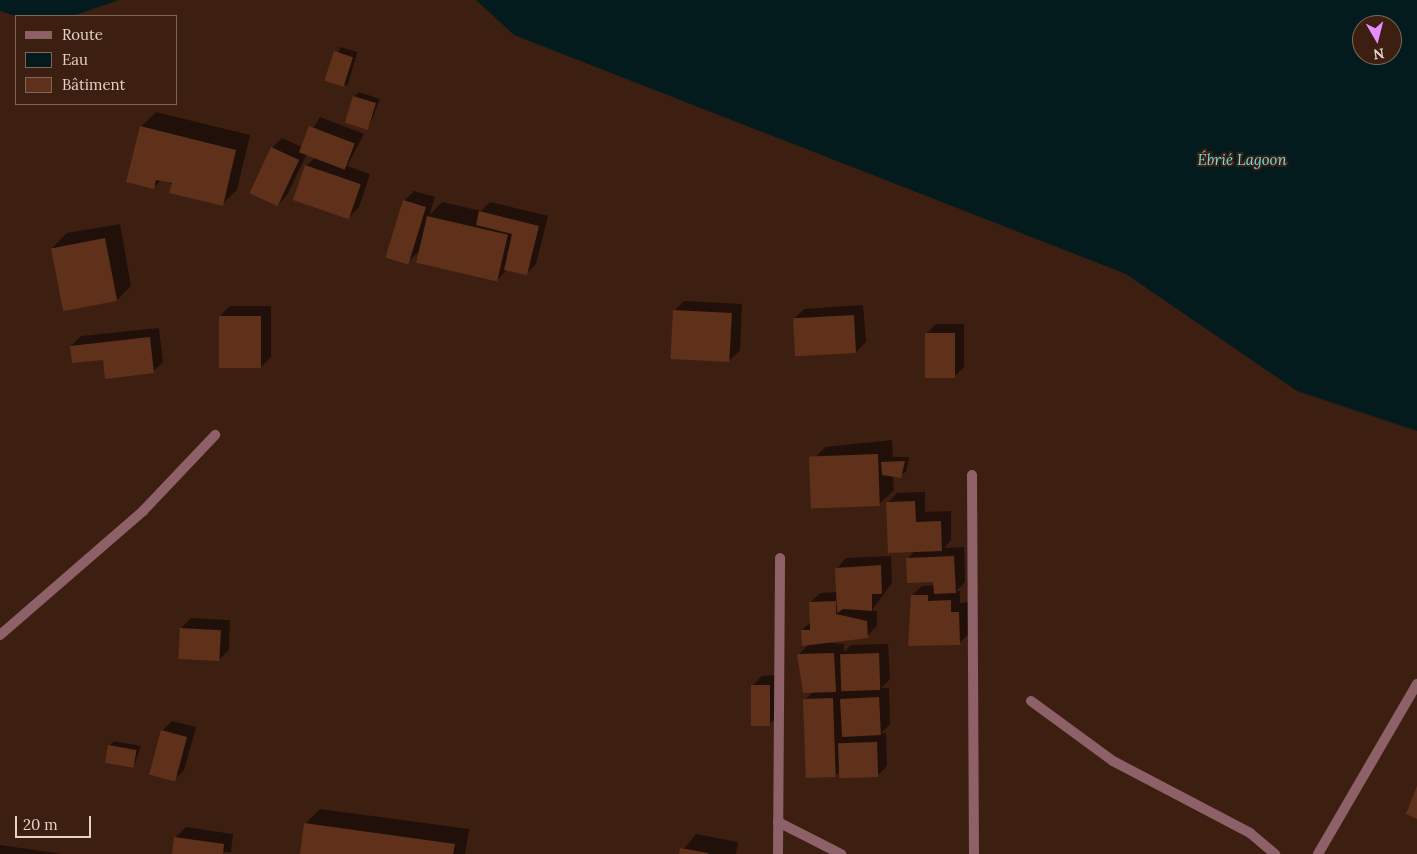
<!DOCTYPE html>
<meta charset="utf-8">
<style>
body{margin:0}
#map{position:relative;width:1417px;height:854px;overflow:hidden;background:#3c1f11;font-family:Lora,serif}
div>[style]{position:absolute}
.water>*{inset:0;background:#041b1d}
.shadow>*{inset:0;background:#0007;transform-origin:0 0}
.building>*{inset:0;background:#5f311a;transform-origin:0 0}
.street>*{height:10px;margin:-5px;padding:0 5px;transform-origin:5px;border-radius:5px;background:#8e6067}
span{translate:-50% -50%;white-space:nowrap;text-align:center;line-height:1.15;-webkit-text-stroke:4px #3c1f11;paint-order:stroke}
.water-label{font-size:15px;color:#6bdfe5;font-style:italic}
.legend{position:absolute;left:15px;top:15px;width:162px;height:90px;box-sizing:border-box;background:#3c1f11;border:1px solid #7f665a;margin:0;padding:6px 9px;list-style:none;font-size:15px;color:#e4d1c8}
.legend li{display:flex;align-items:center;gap:10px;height:25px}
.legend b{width:25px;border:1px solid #7f665a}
.north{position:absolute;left:1352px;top:15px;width:50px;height:50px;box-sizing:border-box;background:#3c1f11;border:1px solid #7f665a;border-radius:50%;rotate:172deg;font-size:14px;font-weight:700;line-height:20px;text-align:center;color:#e4d1c8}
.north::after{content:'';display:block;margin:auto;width:18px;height:22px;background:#e98dfe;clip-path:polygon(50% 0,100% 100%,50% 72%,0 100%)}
.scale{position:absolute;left:15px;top:816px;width:76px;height:22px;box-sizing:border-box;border:2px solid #e4d1c8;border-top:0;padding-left:6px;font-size:15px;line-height:18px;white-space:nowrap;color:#e4d1c8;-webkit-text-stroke:4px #3c1f11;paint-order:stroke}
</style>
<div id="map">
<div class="water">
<i style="clip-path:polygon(0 0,119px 0,72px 16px,16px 16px,0 11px)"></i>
<i style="clip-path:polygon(evenodd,476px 0,1417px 0,1417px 431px,1297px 391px,1126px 274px,514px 35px,476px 0,1362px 25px,1392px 25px,1392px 55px,1362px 55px,1362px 25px)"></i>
</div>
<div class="shadow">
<i style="left:340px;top:47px;width:18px;height:35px;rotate:16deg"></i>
<i style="clip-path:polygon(359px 92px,380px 99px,368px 129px,354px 97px)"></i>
<i style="clip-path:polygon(156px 112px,250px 135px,237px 190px,222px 204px,161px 180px,154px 187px,141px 127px)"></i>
<i style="clip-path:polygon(320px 117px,364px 134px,347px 166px,370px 174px,359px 207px,349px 217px,306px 166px,315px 158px,307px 154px,287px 195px,278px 205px,272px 148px,282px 138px,302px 147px)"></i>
<i style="clip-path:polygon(414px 191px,435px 197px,429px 216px,442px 202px,481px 211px,490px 202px,548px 216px,536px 264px,526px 274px,508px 269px,496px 281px,420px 250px,407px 263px,404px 201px)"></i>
<i style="clip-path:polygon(120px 224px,131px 286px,117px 300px,52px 248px,67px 233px)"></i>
<i style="clip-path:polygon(684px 301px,742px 304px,740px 350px,730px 360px,674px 311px)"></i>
<i style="clip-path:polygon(863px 305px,866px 342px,856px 352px,794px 319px,804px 309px)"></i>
<i style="clip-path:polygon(230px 306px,271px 306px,271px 357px,261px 367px,220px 316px)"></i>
<i style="clip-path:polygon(936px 324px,964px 324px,964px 367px,954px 377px,926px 334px)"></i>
<i style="clip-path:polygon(159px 328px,163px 362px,153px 372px,71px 346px,81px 336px)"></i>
<i style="clip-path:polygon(892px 440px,893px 457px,909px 457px,906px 472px,893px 477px,894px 490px,879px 504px,811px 462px,825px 447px)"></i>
<i style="clip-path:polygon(925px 492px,925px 512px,951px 511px,951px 540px,944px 548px,964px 547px,965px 582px,956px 591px,960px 591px,960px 603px,968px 602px,969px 634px,959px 643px,912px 595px,922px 586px,935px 585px,934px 581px,907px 559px,915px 551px,887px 503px,897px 493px)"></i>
<i style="clip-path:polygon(891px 556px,892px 583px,872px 610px,877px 611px,877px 626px,867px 636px,818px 642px,844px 644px,844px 652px,851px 645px,888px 644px,890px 679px,881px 688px,889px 688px,890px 724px,881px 733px,886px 733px,887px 766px,877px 776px,840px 771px,835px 776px,805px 700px,813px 692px,804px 669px,799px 670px,799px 654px,810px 643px,802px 630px,811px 622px,810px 603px,820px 593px,838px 592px,837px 568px,846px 558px)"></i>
<i style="clip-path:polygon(191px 618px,230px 620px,229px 650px,219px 660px,181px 628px)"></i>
<i style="clip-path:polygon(779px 675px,780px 714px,770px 724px,752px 686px,762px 676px)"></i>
<i style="clip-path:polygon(172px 721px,196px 727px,184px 770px,174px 780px,162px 731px)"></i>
<i style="clip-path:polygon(114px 741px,141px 746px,134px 766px,109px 746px)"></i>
<i style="clip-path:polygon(320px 809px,469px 829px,465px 854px,301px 854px,305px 824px)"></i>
<i style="clip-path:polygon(186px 827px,233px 834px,231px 852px,173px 854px,176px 837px)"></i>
<i style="clip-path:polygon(696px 834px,738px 842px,736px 854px,680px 854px)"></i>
<i style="clip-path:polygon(0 845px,62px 854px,0 854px)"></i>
</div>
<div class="building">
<i style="left:334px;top:51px;width:20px;height:31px;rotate:18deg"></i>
<i style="left:353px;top:96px;width:24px;height:28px;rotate:17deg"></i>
<i style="clip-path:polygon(140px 126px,236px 150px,223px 206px,169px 193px,172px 183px,156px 180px,154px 189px,126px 182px)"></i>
<i style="left:309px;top:126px;width:49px;height:28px;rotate:21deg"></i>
<i style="left:271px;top:147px;width:31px;height:51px;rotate:25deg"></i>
<i style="left:305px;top:165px;width:59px;height:37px;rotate:19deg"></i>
<i style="left:403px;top:200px;width:24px;height:60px;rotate:17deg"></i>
<i style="clip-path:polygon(479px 211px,539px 226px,527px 275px,504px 270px,512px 234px,476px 225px)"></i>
<i style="left:427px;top:216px;width:83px;height:48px;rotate:13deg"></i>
<i style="left:105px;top:238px;width:64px;height:55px;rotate:79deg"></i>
<i style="left:673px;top:310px;width:59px;height:49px;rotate:3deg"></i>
<i style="left:854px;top:315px;width:38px;height:61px;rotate:87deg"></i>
<i style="left:219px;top:316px;width:42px;height:52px"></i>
<i style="left:925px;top:333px;width:30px;height:45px"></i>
<i style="clip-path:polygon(150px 337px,154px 373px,105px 379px,103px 360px,72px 363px,70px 346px)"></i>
<i style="left:878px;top:454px;width:52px;height:69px;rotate:88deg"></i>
<i style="clip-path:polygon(905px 461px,901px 478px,882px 475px,881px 462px)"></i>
<i style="clip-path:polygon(915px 501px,916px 522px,941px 521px,942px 551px,888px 553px,886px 502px)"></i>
<i style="clip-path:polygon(954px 556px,956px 593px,934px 594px,933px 582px,907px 583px,906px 558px)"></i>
<i style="clip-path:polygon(881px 565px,882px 594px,872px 594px,872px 611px,843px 609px,837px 613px,835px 568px)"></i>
<i style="clip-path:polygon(911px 595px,928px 595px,928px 601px,951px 600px,951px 612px,959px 612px,960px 645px,908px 646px)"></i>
<i style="clip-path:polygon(836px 601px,836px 614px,867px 621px,868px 638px,802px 646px,801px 630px,810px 630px,809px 602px)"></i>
<i style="left:180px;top:628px;width:41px;height:31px;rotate:3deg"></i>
<i style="clip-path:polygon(834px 653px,836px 692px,803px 693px,797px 654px)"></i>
<i style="left:879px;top:653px;width:37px;height:39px;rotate:88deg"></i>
<i style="left:751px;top:685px;width:19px;height:41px"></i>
<i style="left:879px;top:697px;width:38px;height:39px;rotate:87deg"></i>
<i style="left:833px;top:698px;width:79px;height:30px;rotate:88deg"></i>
<i style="left:161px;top:730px;width:27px;height:46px;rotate:15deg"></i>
<i style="left:877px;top:742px;width:35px;height:39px;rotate:88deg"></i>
<i style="left:108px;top:745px;width:29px;height:18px;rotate:10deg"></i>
<i style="clip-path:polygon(1417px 786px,1417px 819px,1406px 814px)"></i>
<i style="clip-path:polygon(304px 823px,455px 844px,453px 854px,300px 854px)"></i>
<i style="clip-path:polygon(174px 837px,224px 844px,223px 854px,172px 854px)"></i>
<i style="clip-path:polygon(680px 848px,708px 853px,708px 854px,679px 854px)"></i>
</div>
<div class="street">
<i style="left:972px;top:475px;width:379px;rotate:89.7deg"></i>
<i style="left:0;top:635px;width:189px;rotate:-40.9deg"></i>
<i style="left:143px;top:511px;width:105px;rotate:-46.5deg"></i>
<i style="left:1031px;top:701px;width:102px;rotate:36.2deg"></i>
<i style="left:1113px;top:761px;width:155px;rotate:27.7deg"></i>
<i style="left:1250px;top:833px;width:33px;rotate:40deg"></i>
<i style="left:778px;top:822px;width:71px;rotate:26.9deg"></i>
<i style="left:778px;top:854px;width:296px;rotate:-89.6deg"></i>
<i style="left:1318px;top:854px;width:197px;rotate:-59.8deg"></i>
</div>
<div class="water-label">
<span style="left:1242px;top:160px">Ébrié Lagoon</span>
</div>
<ul class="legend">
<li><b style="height:6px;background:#8e6067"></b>Route</li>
<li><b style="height:14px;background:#041b1d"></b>Eau</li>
<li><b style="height:14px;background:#5f311a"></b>Bâtiment</li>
</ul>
<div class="north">N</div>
<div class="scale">20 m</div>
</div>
